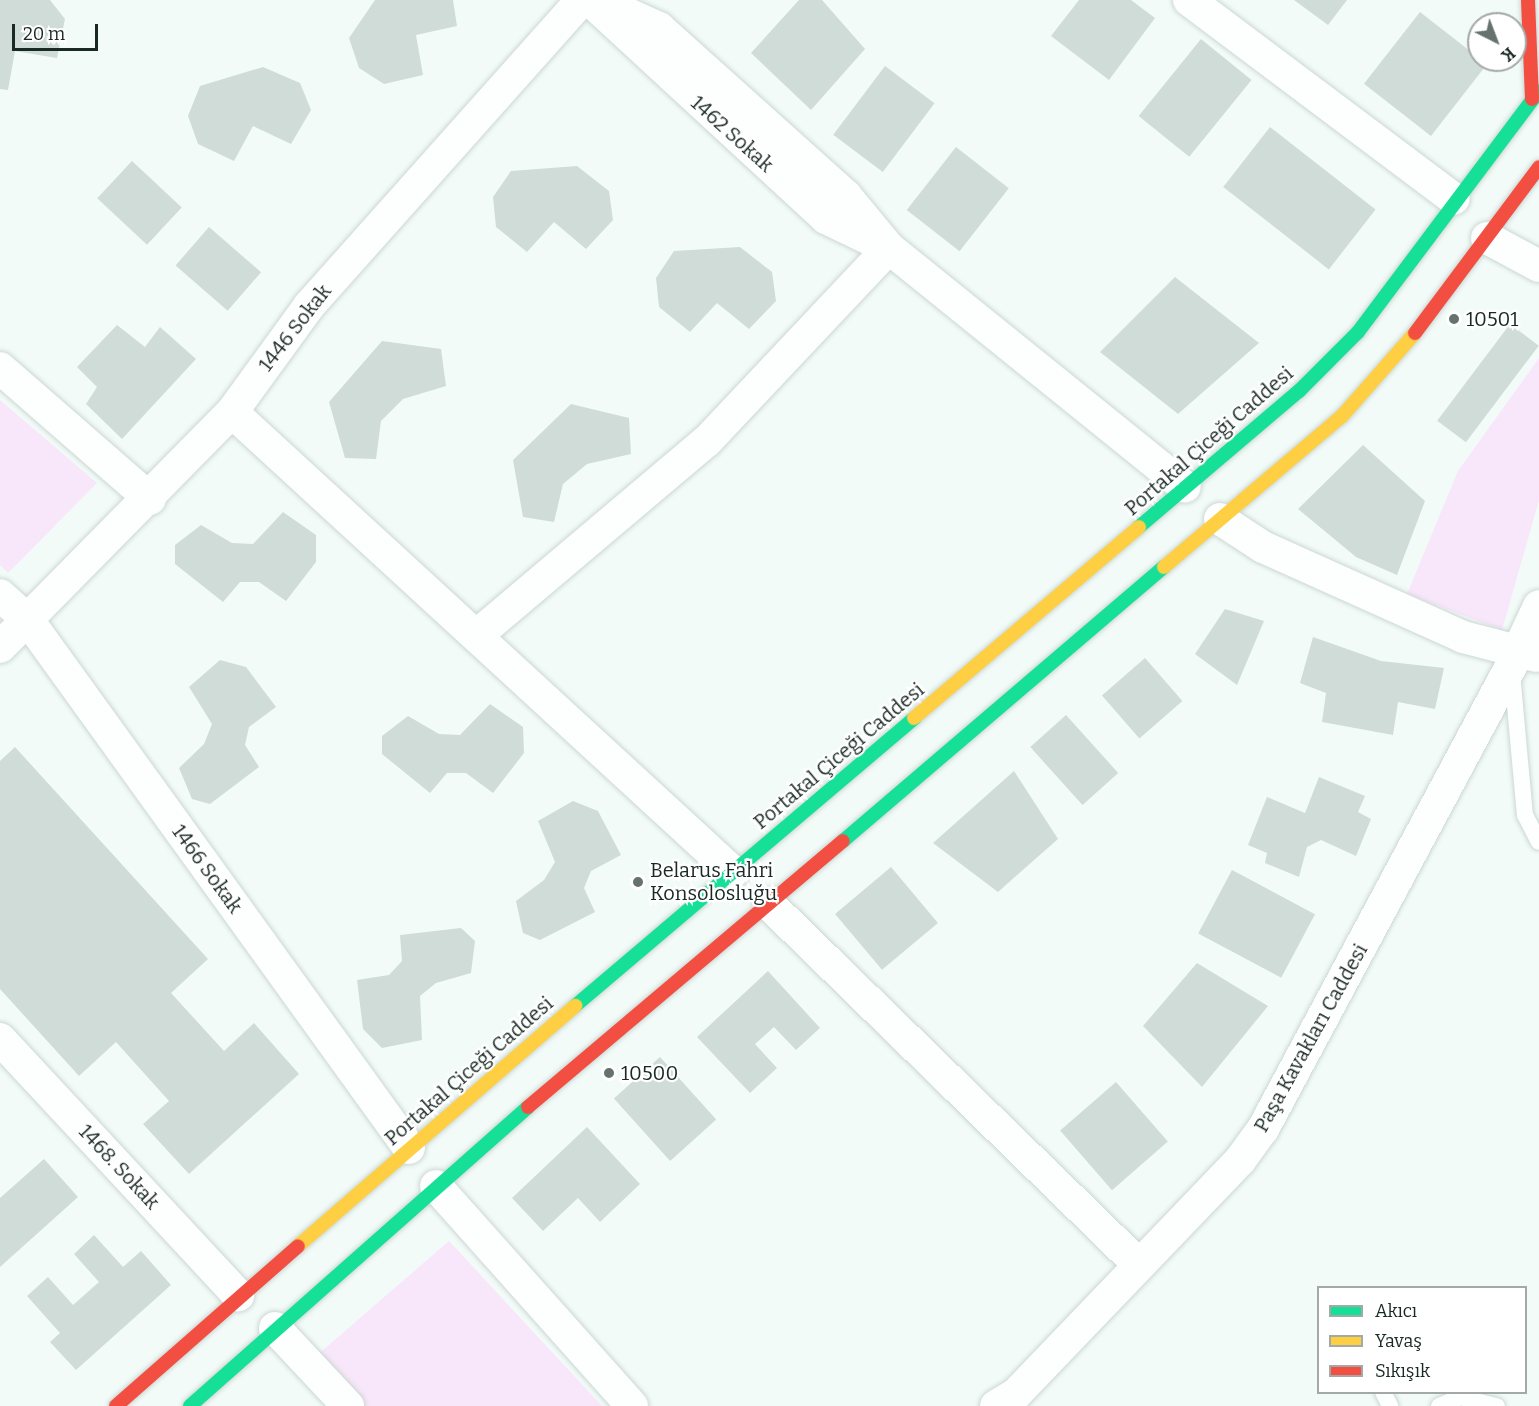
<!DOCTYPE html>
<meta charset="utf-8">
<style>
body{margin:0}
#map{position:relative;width:1539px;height:1406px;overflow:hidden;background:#f2fbf8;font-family:Bitter,serif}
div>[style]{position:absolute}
.green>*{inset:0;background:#f8e6fa}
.building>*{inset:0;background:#d0dcd8;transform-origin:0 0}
.roads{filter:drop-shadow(0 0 2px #ccd7d3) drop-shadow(0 0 2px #ccd7d3)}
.lane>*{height:16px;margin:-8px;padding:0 8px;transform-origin:8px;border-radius:8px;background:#fdfefe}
.street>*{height:32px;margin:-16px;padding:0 16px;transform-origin:16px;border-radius:16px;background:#fdfefe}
.fast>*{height:14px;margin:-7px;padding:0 7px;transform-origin:7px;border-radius:7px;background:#16e098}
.slow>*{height:14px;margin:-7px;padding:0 7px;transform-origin:7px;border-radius:7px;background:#ffcf43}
.jam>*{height:14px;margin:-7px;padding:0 7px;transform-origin:7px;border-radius:7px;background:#f24e42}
.dots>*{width:16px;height:16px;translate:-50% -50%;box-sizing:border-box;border:3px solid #fff;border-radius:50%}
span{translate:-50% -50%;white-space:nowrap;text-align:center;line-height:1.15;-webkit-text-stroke:4.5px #fff;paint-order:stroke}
.street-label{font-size:20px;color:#192924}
.poi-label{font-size:20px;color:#192924}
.left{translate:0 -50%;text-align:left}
.legend{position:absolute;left:1317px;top:1286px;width:210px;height:108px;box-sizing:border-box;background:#fff;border:2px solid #a3a9a7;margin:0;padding:8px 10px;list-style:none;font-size:18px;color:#192924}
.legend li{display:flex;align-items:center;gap:12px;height:30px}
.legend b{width:30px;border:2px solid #a3a9a7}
.north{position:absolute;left:1467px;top:12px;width:60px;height:60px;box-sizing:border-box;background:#fff;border:2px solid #a3a9a7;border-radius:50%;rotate:138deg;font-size:16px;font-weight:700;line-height:24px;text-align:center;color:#192924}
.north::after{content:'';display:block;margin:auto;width:21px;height:27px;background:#65726e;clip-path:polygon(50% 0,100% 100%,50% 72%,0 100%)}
.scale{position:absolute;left:12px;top:24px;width:86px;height:27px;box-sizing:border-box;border:3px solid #192924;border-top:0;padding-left:8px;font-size:18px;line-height:21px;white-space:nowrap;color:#192924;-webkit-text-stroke:4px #fff;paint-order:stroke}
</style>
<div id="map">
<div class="green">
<i style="clip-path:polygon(1539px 358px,1539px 500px,1502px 630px,1407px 594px,1458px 471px)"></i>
<i style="clip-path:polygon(0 400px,97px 483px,8px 573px,0 565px)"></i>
<i style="clip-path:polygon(449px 1241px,602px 1406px,361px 1406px,315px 1357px)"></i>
</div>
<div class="building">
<i style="clip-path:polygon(0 0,50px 0,65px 19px,57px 58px,15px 51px,8px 90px,0 89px)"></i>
<i style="clip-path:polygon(375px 0,453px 0,457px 26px,416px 35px,423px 75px,384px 84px,359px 68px,349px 38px)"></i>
<i style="clip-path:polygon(799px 0,822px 0,865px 49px,811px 110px,751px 53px)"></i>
<i style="clip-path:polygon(1079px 0,1131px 0,1155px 18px,1109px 80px,1051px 36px)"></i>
<i style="clip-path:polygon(1294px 0,1347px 0,1328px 25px)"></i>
<i style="left:1420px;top:12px;width:85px;height:91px;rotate:38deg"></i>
<i style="left:1201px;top:39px;width:65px;height:99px;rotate:39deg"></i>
<i style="left:885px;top:66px;width:62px;height:86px;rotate:37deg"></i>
<i style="clip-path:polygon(263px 67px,300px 83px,311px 110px,291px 144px,253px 126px,234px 161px,198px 144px,188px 116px,200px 86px)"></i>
<i style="left:1270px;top:127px;width:134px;height:76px;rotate:38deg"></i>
<i style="left:956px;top:147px;width:67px;height:80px;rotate:38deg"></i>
<i style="left:132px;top:161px;width:68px;height:51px;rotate:43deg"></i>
<i style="clip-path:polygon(577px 166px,609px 191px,613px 220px,586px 249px,554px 222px,527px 252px,496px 227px,493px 197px,511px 171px)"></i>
<i style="left:209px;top:227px;width:69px;height:51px;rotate:41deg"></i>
<i style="clip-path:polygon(740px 247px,772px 272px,776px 301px,749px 329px,717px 303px,690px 332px,659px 307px,656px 278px,674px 251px)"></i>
<i style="clip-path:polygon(1175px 277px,1259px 343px,1178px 414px,1100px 352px)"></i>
<i style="left:1510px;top:324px;width:36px;height:121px;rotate:37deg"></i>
<i style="clip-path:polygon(117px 325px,145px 347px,160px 327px,196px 359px,122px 439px,86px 404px,97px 387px,77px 367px)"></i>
<i style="clip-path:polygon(382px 341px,441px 349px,446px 386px,403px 399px,381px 421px,376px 459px,345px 458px,329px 402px)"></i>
<i style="clip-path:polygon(571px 404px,629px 418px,631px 454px,587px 464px,563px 484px,554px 522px,523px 517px,513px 460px)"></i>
<i style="clip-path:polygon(1363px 445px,1425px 501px,1397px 575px,1356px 557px,1298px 509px)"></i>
<i style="clip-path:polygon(283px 512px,316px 535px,316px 562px,286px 601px,259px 582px,240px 582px,223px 602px,175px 564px,175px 545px,201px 525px,232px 543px,253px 544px)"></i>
<i style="clip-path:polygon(1225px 609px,1264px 621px,1237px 685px,1195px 654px)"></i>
<i style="clip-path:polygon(1313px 637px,1381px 661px,1444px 668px,1435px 709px,1398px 702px,1393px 735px,1322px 722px,1326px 693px,1300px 683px)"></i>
<i style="left:1145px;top:658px;width:57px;height:57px;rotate:49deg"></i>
<i style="clip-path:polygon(220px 660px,246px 667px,276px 707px,249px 727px,245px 745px,259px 767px,210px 804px,192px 799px,179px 768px,204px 744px,212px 724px,189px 687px)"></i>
<i style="clip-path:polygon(490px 704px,523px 727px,524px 753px,493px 793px,466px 773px,447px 773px,430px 793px,382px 754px,382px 736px,408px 716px,439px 734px,460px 735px)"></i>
<i style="left:1066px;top:715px;width:78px;height:48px;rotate:48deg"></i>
<i style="clip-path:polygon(15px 747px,208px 959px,171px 993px,224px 1051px,254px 1023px,299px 1074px,189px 1174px,143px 1124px,169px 1101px,116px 1042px,79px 1076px,0 989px,0 761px)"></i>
<i style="clip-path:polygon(1014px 771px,1058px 839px,998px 892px,933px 843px)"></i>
<i style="clip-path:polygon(1319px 777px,1365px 796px,1358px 812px,1371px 819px,1356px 856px,1321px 840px,1307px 847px,1299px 877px,1265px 863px,1267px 853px,1248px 845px,1267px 797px,1305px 813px)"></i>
<i style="clip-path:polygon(573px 801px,598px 811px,621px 855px,591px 871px,584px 888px,595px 912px,540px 940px,523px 933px,516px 901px,544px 880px,555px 862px,538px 821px)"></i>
<i style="left:891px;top:867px;width:73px;height:73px;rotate:50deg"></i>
<i style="left:1232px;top:870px;width:94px;height:72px;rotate:28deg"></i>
<i style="clip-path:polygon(461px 928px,475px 941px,471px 973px,436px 983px,420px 996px,422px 1040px,382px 1048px,363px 1029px,357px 980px,389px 975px,402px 961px,400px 935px)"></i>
<i style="clip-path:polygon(1197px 963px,1268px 1006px,1202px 1087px,1143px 1026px)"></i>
<i style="clip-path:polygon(768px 971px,820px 1028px,796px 1050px,774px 1027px,755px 1044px,777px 1068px,750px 1093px,697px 1037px)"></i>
<i style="left:660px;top:1057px;width:84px;height:62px;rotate:48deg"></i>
<i style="left:1116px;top:1082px;width:79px;height:74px;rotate:49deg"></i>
<i style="clip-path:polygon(587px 1127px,640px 1184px,600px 1222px,578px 1198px,543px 1231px,512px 1198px)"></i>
<i style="clip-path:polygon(44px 1159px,78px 1197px,0 1267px,0 1198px)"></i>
<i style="clip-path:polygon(94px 1235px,123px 1267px,141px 1251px,171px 1285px,76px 1370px,50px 1342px,60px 1333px,27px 1296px,48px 1277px,73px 1305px,99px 1282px,74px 1254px)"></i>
</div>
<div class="roads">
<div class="lane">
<i style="left:1512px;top:673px;width:143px;rotate:84.8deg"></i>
<i style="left:1525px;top:815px;width:30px;rotate:63deg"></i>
<i style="left:1383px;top:1392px;width:16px;rotate:63deg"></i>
<i style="left:1439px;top:1406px;width:23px;rotate:-23deg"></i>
<i style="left:1460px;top:1397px;width:38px;rotate:14deg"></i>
</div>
<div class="street">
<i style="left:597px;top:0;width:68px;rotate:24.3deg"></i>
<i style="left:659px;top:28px;width:251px;rotate:41.9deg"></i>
<i style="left:846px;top:196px;width:67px;rotate:50.4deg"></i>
<i style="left:889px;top:248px;width:380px;rotate:38.9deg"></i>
<i style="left:1189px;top:0;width:331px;rotate:36.9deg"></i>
<i style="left:593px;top:3px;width:317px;rotate:42.7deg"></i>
<i style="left:826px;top:218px;width:60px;rotate:25.7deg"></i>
<i style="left:1487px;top:238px;width:59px;rotate:28.3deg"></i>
<i style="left:0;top:368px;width:199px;rotate:41.1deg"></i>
<i style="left:232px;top:412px;width:680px;rotate:42.56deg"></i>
<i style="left:1220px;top:519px;width:51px;rotate:33.1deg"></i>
<i style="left:1263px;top:547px;width:219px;rotate:24.2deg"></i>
<i style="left:1463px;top:637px;width:76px;rotate:14.4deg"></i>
<i style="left:0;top:595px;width:38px;rotate:42deg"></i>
<i style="left:28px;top:620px;width:651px;rotate:54.19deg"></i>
<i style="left:476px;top:636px;width:302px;rotate:-40.2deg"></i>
<i style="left:707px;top:441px;width:265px;rotate:-46.7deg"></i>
<i style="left:0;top:647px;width:330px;rotate:-45.4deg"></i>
<i style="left:232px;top:412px;width:131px;rotate:-54deg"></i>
<i style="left:309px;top:306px;width:410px;rotate:-48.3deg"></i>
<i style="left:769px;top:904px;width:517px;rotate:44.29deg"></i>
<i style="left:0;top:1039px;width:350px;rotate:47.1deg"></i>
<i style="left:436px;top:1186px;width:295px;rotate:48.3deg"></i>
<i style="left:275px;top:1328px;width:107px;rotate:46.9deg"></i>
<i style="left:996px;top:1406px;width:23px;rotate:-31deg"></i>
<i style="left:1016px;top:1394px;width:325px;rotate:-46.2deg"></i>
<i style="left:1241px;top:1159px;width:37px;rotate:-54deg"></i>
<i style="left:1263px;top:1129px;width:525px;rotate:-61.82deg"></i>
<i style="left:1511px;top:666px;width:66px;rotate:-65deg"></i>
</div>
<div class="fast">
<i style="left:1139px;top:527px;width:210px;rotate:-40.4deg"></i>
<i style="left:1299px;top:391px;width:83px;rotate:-45deg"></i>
<i style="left:1358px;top:332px;width:301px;rotate:-53.1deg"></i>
<i style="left:843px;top:841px;width:422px;rotate:-40.5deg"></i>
<i style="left:575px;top:1006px;width:445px;rotate:-40.3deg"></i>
<i style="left:190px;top:1406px;width:451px;rotate:-41.5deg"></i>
</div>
<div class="slow">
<i style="left:1164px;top:567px;width:233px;rotate:-40.3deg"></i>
<i style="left:1342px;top:416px;width:111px;rotate:-48.7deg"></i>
<i style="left:914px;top:718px;width:295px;rotate:-40.3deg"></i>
<i style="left:298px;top:1246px;width:367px;rotate:-40.9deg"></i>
</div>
<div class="jam">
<i style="left:1528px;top:0;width:99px;rotate:87.7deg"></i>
<i style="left:1415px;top:333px;width:207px;rotate:-53.2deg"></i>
<i style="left:528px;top:1107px;width:412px;rotate:-40.2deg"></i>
<i style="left:116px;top:1406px;width:242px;rotate:-41.3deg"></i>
</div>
</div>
<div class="dots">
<i style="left:1454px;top:319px;background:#65726e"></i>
<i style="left:638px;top:882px;background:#65726e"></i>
<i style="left:609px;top:1073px;background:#65726e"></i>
</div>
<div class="street-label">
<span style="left:732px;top:134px;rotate:42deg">1462 Sokak</span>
<span style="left:295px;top:328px;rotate:-52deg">1446 Sokak</span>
<span style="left:1209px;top:441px;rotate:-41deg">Portakal Çiceği Caddesi</span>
<span style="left:839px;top:756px;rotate:-40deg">Portakal Çiceği Caddesi</span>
<span style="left:207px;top:869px;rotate:54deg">1466 Sokak</span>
<span style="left:1311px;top:1038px;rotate:-61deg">Paşa Kavakları Caddesi</span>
<span style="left:469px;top:1071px;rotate:-41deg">Portakal Çiceği Caddesi</span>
<span style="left:119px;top:1167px;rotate:47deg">1468. Sokak</span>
</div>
<div class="poi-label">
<span class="left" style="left:1466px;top:319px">10501</span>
<span class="left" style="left:650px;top:882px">Belarus Fahri<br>Konsolosluğu</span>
<span class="left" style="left:621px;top:1073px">10500</span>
</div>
<ul class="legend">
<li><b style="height:8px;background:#16e098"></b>Akıcı</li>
<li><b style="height:8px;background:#ffcf43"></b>Yavaş</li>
<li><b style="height:8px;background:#f24e42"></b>Sıkışık</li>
</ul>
<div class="north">K</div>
<div class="scale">20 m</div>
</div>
